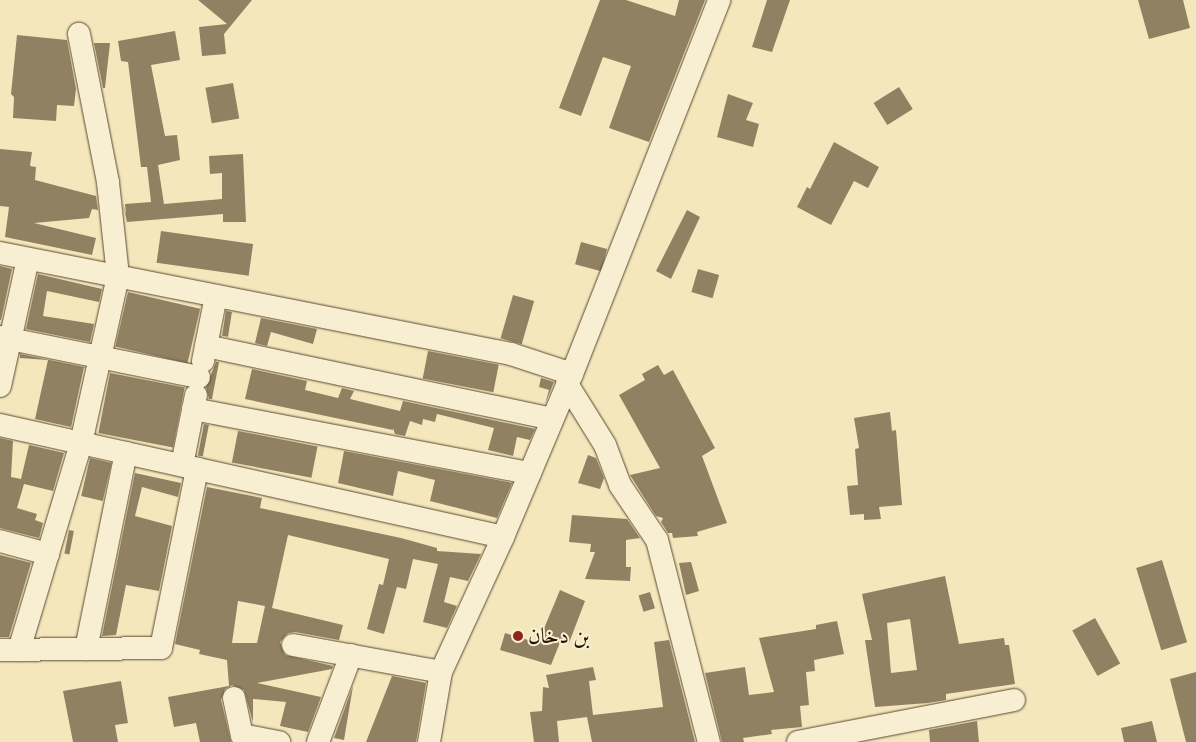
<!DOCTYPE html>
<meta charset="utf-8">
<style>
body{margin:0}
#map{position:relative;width:1196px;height:742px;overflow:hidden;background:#f5e7bc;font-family:"EB Garamond",Amiri,serif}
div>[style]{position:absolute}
.building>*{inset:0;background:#908162;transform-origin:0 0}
.roads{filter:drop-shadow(0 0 1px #58482f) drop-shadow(0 0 1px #58482f)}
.minor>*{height:22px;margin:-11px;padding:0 11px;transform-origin:11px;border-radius:11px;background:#f8efd3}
.dots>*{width:14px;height:14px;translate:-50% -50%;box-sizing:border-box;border:2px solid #f8efd3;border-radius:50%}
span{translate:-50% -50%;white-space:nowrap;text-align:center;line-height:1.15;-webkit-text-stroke:4px #f8efd3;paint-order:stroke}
.poi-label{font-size:22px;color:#231300}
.left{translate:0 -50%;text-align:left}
</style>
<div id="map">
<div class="building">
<i style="clip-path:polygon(198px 0,252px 0,224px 34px,226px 54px,202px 56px,199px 27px,227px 24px)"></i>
<i style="clip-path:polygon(600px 0,626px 0,675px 16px,679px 0,705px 0,649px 142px,609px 128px,631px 66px,603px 57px,581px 116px,559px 108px)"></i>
<i style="clip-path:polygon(767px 0,790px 0,772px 52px,752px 47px)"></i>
<i style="clip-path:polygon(1138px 0,1183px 0,1190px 28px,1149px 39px)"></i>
<i style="clip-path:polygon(175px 31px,180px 60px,151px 65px,165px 136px,177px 135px,180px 160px,158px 165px,164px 204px,222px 199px,222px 173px,210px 174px,209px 156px,243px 154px,246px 222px,223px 222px,223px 214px,127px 222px,123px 203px,126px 214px,125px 204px,151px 202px,147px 167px,141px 167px,128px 62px,121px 61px,118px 41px)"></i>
<i style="clip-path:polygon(17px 35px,67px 40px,76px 89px,74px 106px,57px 105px,56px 121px,13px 118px,14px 97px,11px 94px)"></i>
<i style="clip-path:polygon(94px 43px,110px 43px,105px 88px,103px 88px)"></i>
<i style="left:233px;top:83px;width:36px;height:28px;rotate:80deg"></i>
<i style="left:899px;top:87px;width:26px;height:30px;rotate:58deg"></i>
<i style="clip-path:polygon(728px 94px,753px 103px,746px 120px,759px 124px,753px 147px,717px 137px)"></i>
<i style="clip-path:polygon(834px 142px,879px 167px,868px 188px,854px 181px,831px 225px,797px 207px,807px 187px,810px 189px)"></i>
<i style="clip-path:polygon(0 149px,32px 152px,30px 166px,36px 167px,35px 180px,96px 196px,98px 210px,92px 209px,89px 218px,34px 223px,96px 238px,92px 255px,5px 237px,9px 207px,0 206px)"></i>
<i style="clip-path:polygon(687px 210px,700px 217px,671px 279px,656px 271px)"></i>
<i style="left:161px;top:231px;width:93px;height:32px;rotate:8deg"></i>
<i style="left:581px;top:242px;width:27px;height:23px;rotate:15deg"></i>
<i style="clip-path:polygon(0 266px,12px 269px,1px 320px,0 320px)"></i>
<i style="left:698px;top:269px;width:22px;height:24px;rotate:16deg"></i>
<i style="clip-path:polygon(38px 274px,102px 289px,99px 302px,47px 291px,43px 316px,94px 324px,90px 342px,26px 329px)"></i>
<i style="left:128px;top:292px;width:74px;height:56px;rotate:13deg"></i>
<i style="left:513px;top:295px;width:22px;height:45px;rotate:16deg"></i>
<i style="left:226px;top:311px;width:6px;height:25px;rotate:9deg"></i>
<i style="clip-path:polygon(261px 318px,317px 329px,313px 344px,271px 332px,267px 346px,255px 343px)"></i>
<i style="left:428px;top:351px;width:72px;height:28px;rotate:11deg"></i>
<i style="clip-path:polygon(20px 354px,84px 367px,71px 427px,35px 419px,48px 360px,20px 358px)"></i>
<i style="clip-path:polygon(216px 362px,219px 362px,212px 399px,209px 399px,206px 387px)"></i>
<i style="clip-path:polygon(658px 365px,664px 375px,673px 370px,715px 448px,702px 456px,727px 523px,697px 532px,698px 536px,673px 538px,672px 533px,668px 533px,661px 522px,663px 518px,656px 516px,630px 475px,660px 468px,619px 395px,645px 380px,642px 374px)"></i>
<i style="clip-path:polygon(252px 369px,307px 381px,305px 390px,338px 398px,342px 388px,354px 391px,350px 399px,400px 411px,403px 401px,535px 429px,530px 440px,517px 437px,513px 456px,488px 450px,494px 428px,437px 414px,435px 422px,423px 419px,422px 425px,410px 421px,405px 436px,395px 434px,393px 428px,393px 430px,245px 399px)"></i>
<i style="left:110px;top:373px;width:76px;height:61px;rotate:11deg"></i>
<i style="clip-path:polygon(541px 378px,554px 382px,545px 404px,549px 390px,539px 387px)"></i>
<i style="clip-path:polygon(890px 412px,892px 431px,896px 430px,902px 505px,879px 507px,881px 519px,864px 520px,864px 514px,850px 515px,847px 486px,858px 485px,855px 449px,859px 448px,854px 418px)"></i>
<i style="left:204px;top:424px;width:5px;height:32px;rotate:11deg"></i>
<i style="left:238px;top:431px;width:81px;height:32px;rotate:11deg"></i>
<i style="clip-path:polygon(0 438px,13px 441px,11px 477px,21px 479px,29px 445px,64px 453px,53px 491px,24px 484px,17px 508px,37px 514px,35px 520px,43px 523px,39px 538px,0 528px)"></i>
<i style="clip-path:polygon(344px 451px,512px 483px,497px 518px,430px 501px,435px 480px,398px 471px,393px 496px,338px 483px)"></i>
<i style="clip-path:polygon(588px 455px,596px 458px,604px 478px,600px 489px,578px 483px)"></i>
<i style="left:90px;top:458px;width:22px;height:39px;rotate:13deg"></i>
<i style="clip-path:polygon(135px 473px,181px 483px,178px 497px,142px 487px,135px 516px,172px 526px,159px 591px,126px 585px,116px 635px,102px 636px)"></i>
<i style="clip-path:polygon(evenodd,207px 487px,262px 498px,260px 508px,401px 538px,437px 548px,437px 551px,481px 554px,468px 581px,450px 577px,444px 602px,457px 606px,447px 628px,423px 622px,438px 564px,413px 559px,406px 589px,397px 587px,384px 634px,367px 629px,379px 584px,383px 585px,389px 559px,288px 535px,272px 608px,343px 625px,339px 640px,295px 632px,288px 633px,280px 642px,285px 655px,333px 666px,332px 669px,257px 683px,321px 697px,308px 732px,280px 726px,286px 702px,253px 699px,253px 722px,244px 690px,232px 685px,225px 689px,221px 700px,231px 742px,200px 742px,196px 723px,174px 727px,168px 697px,229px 686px,227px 660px,199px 654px,200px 650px,175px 644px,207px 487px,238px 601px,265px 606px,257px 643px,232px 643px,238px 601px)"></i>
<i style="clip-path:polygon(572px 515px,627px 519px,640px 538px,626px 540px,626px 567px,631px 567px,630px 581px,585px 579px,595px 552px,590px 552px,591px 544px,569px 542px)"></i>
<i style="left:69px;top:530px;width:5px;height:24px;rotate:11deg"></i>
<i style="clip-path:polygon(0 555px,31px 563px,9px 637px,0 637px)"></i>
<i style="left:1162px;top:560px;width:86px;height:27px;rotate:73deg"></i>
<i style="clip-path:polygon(691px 562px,699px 591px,686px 595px,679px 563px)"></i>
<i style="clip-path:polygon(evenodd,945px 576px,959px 644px,1004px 638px,1005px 645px,1009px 645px,1015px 684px,946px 694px,946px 700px,928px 703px,875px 707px,865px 640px,872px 640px,862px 594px,945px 576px,910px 619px,917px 670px,891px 673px,887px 623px,910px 619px)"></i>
<i style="clip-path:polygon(560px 590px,585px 601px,569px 643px,561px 640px,551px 665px,500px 650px,505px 633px,538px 643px)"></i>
<i style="left:650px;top:592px;width:17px;height:12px;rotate:73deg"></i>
<i style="left:1095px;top:618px;width:52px;height:26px;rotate:61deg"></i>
<i style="clip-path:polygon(837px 621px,844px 654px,814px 660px,815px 671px,806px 672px,809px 705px,800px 706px,802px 727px,771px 730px,772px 734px,743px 738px,744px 742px,722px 742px,705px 673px,745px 667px,749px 695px,774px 692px,759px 638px,816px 629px,816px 625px)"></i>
<i style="clip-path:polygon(669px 640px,695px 742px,592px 742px,587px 717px,557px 721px,559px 742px,534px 742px,530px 712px,542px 711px,543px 687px,549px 688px,546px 675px,593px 667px,596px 680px,589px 681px,593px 715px,663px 707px,654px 642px)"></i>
<i style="clip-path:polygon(1196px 672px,1196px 742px,1186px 742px,1170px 679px)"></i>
<i style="clip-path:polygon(392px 676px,426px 683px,416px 742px,366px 742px)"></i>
<i style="clip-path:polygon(121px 681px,128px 723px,115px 725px,118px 742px,73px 742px,63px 691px)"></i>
<i style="clip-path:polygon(353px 686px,344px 740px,334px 738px)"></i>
<i style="clip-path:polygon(977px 721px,979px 742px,930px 742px,929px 730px)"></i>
<i style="clip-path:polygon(1152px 721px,1157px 742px,1124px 742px,1121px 728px)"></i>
</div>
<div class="roads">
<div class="minor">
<i style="left:0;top:253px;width:521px;rotate:11.18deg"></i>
<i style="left:511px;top:354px;width:64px;rotate:18.2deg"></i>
<i style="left:0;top:337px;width:203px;rotate:11.4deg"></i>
<i style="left:206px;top:346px;width:354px;rotate:11.9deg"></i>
<i style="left:203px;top:361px;width:66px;rotate:-78.7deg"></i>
<i style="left:567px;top:384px;width:72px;rotate:58.1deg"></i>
<i style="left:605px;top:445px;width:43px;rotate:69.4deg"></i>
<i style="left:620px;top:485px;width:66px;rotate:56.1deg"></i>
<i style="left:657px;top:540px;width:209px;rotate:75.6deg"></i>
<i style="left:0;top:386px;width:130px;rotate:-77.6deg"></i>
<i style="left:193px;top:409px;width:343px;rotate:10.8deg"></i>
<i style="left:0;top:425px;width:515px;rotate:12.55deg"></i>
<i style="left:182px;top:465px;width:71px;rotate:-78.7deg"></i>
<i style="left:0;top:541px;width:50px;rotate:15.2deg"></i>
<i style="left:293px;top:645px;width:150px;rotate:10.3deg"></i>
<i style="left:86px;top:649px;width:200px;rotate:-78.5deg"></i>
<i style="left:0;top:650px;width:161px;rotate:-0.7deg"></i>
<i style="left:161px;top:648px;width:183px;rotate:-78.6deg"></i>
<i style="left:19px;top:650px;width:216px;rotate:-73.3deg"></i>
<i style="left:81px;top:443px;width:171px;rotate:-77.5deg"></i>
<i style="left:118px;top:276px;width:95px;rotate:-96.1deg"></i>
<i style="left:108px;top:182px;width:151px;rotate:-101.1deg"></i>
<i style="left:234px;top:698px;width:38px;rotate:78deg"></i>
<i style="left:242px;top:735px;width:38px;rotate:11deg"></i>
<i style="left:318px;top:742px;width:93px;rotate:-69.2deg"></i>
<i style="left:429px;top:742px;width:71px;rotate:-80.3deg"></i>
<i style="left:441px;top:672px;width:149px;rotate:-65.3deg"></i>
<i style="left:503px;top:537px;width:177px;rotate:-67.1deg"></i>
<i style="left:572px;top:374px;width:402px;rotate:-68.5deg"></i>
<i style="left:798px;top:742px;width:220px;rotate:-11deg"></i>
</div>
</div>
<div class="dots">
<i style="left:518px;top:636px;background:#8f2418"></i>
</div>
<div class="poi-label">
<span class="left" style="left:528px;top:636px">بن دخان</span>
</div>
</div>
